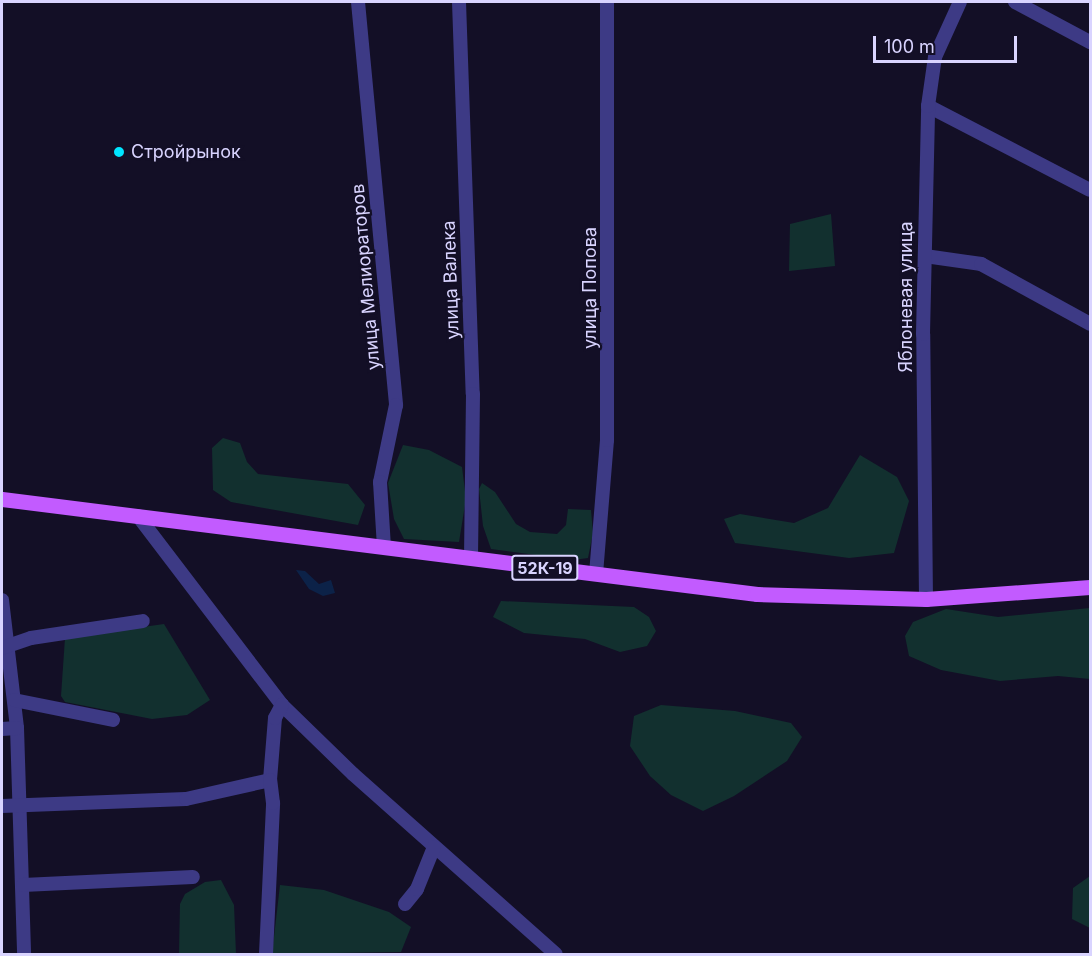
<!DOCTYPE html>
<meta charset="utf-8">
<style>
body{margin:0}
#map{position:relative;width:1092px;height:956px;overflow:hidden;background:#130f26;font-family:Inter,sans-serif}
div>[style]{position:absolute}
.green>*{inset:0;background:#12302f}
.water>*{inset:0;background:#0c2248}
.minor>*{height:14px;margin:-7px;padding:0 7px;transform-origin:7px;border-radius:7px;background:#3d3a85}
.major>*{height:15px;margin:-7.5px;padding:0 7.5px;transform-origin:7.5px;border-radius:7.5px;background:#c25bff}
.dots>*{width:16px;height:16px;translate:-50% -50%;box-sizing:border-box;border:3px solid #130f26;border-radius:50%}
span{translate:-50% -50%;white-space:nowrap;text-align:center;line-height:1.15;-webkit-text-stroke:4.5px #130f26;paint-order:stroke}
.shield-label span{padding:2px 4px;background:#130f26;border:2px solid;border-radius:4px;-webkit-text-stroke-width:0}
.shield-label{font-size:16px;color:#d9d4ff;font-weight:700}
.poi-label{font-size:18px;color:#d9d4ff}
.left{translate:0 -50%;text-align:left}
.street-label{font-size:18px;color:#d9d4ff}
.frame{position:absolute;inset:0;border:3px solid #d9d4ff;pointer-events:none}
.scale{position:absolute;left:873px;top:36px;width:144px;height:27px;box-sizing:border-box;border:3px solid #d9d4ff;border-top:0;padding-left:8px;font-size:18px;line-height:21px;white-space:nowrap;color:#d9d4ff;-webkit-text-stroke:4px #130f26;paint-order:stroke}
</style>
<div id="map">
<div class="green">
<i style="clip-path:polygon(831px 214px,835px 266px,789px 271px,790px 224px)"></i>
<i style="clip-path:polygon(223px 438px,240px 443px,247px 462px,258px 474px,348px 484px,365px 505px,358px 525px,231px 502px,213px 490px,212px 448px)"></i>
<i style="clip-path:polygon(403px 445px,429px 450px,462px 467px,466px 499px,459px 542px,404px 539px,394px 519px,388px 483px)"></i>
<i style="clip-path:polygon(860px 455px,897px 477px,909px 501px,894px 553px,849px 558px,735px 543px,724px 519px,740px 514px,794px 523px,828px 508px)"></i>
<i style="clip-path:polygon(482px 483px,495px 492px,516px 524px,530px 532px,557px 534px,566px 525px,568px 509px,591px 510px,593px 533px,588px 558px,573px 560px,491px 549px,483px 526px,479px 489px)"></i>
<i style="clip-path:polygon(501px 601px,634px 607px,649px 617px,656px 631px,647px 646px,620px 652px,585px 639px,524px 633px,493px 617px)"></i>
<i style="clip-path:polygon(1090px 608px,1090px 679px,1058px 676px,1000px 681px,941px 670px,909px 656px,905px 636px,913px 622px,946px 609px,998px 617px)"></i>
<i style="clip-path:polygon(164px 624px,210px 700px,187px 715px,152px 719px,65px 702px,61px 696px,65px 638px)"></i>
<i style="clip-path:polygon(661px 705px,735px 711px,791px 723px,802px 737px,787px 761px,734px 796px,703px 811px,671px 795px,650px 776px,630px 746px,634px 716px)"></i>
<i style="clip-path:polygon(1090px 876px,1090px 928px,1072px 919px,1073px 888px)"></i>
<i style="clip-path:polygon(221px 880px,234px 905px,236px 954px,179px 954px,180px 904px,185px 894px,205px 882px)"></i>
<i style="clip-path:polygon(280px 885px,324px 890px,389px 912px,411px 927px,401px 952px,272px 954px)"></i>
</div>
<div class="water">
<i style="clip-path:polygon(296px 570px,305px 571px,319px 584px,331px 580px,335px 593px,323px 596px,309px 589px)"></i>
</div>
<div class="minor">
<i style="left:358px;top:2px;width:405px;rotate:84.6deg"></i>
<i style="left:396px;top:405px;width:79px;rotate:101.7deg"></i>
<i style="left:380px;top:482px;width:65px;rotate:86.5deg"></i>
<i style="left:459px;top:2px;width:392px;rotate:88deg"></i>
<i style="left:473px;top:394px;width:164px;rotate:90.7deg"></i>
<i style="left:1015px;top:2px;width:85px;rotate:28.1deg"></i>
<i style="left:928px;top:106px;width:182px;rotate:27.4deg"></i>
<i style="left:925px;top:256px;width:57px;rotate:8.1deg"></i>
<i style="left:981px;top:264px;width:124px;rotate:28.8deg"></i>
<i style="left:138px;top:516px;width:238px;rotate:52.7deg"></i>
<i style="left:282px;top:705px;width:99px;rotate:44.2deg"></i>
<i style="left:353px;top:774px;width:271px;rotate:41.6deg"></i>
<i style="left:596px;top:574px;width:134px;rotate:-85.3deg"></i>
<i style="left:607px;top:440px;width:438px;rotate:-90deg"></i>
<i style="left:926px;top:599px;width:265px;rotate:-90.6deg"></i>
<i style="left:923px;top:334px;width:228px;rotate:-88.7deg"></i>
<i style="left:928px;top:106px;width:49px;rotate:-81.9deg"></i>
<i style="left:935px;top:57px;width:60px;rotate:-65.6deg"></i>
<i style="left:2px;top:600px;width:129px;rotate:83.3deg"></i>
<i style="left:17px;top:728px;width:226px;rotate:88.2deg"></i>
<i style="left:2px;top:648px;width:31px;rotate:-19deg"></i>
<i style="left:31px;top:638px;width:113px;rotate:-8.6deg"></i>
<i style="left:14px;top:700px;width:101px;rotate:11.4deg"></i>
<i style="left:2px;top:729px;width:15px;rotate:-4deg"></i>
<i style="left:2px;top:806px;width:184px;rotate:-2.2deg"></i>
<i style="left:186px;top:799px;width:86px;rotate:-12.7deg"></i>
<i style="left:270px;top:780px;width:62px;rotate:-85.4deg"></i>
<i style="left:275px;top:718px;width:15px;rotate:-62deg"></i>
<i style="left:23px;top:885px;width:170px;rotate:-2.7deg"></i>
<i style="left:405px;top:904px;width:19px;rotate:-51deg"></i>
<i style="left:417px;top:889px;width:45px;rotate:-68deg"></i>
<i style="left:266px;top:954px;width:151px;rotate:-87.3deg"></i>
<i style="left:273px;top:803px;width:23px;rotate:-97deg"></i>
</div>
<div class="major">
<i style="left:2px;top:499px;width:761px;rotate:7.17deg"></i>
<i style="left:757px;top:594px;width:169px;rotate:1.7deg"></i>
<i style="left:926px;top:599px;width:164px;rotate:-4.2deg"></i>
</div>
<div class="dots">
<i style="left:119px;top:152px;background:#00e5ff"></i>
</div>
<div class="shield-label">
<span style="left:545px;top:568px">52К-19</span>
</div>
<div class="poi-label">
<span class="left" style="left:131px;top:152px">Стройрынок</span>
</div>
<div class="street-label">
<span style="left:366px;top:277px;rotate:-95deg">улица Мелиораторов</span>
<span style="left:451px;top:280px;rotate:-92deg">улица Валека</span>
<span style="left:590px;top:288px;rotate:-90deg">улица Попова</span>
<span style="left:906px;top:297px;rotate:-90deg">Яблоневая улица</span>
</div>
<div class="frame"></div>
<div class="scale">100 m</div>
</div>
